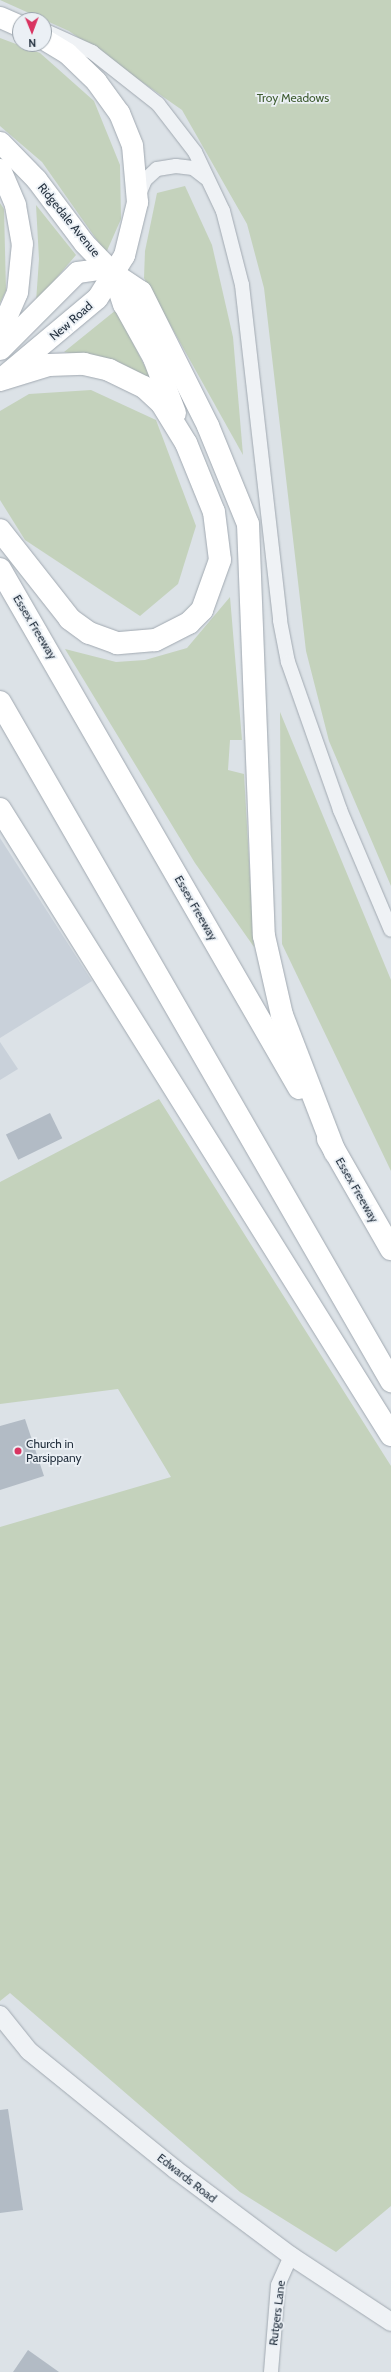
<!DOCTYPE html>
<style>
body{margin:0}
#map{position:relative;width:391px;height:2372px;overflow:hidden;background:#dce2e7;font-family:Cabin,sans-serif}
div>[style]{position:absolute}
.built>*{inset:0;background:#c9d1da}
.green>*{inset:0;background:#c4d2bc}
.building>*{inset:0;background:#b2bbc5;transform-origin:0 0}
.roads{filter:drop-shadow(0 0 1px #a1a9b1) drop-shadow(0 0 1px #a1a9b1)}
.minor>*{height:14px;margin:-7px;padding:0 7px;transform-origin:7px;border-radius:7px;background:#eff2f5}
.tertiary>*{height:18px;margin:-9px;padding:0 9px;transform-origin:9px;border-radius:9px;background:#eff2f5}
.secondary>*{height:21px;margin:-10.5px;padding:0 10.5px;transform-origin:10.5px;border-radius:10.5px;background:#fff}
.motorway>*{height:22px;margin:-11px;padding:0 11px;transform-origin:11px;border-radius:11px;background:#fff}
.dots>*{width:11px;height:11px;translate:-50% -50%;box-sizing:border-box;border:2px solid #ebf0f5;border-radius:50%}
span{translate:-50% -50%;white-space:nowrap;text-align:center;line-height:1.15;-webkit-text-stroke:3.5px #ebf0f5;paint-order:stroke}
.park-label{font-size:12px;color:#3e5c30}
.street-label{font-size:12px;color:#24313f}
.poi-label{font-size:12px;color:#24313f}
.left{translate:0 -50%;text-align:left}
.north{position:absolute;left:12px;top:12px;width:40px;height:40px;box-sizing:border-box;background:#ebf0f5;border:1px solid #9ba4ac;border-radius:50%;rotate:179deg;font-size:11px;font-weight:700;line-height:16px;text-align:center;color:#24313f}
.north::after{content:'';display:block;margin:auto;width:14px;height:18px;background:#d93461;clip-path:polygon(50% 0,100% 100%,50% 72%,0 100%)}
</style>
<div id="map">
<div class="built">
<i style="clip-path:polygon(0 838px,92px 981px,0 1038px)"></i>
<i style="clip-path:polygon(0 1042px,18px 1069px,0 1080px)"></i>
</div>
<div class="green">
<i style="clip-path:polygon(0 0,391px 0,391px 886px,329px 741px,306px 651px,264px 288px,247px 224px,182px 110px,69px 31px)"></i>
<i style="clip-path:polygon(0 38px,40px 53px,94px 101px,120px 165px,121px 219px,106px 253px,42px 162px,0 126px)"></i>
<i style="clip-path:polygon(185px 186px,212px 245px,233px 337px,243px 455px,144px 278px,145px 251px,157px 193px)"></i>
<i style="clip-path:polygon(0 203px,4px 209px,6px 291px,0 303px)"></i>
<i style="clip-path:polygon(36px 205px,76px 255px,36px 302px,39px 259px)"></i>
<i style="clip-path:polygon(116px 310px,154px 384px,114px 361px,64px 352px)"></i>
<i style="clip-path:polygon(91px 390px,156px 420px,196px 526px,178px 584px,140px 616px,25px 540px,0 500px,0 411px,29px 394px)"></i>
<i style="clip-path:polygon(230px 597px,242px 740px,230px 740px,228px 770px,244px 774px,254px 947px,195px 863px,65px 649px,116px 662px,145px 660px,187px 648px)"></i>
<i style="clip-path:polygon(280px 712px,391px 980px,391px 1171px,282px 944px)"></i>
<i style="clip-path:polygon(159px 1099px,391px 1466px,391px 2206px,336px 2252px,240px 2192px,10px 1993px,0 2001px,0 1527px,171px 1477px,118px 1389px,0 1404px,0 1182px)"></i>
</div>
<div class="building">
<i style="left:50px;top:1113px;width:28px;height:49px;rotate:64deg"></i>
<i style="clip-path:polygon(25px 1419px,44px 1476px,0 1490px,0 1426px)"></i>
<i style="clip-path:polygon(8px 2109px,23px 2210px,0 2213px,0 2110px)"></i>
<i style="clip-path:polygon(28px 2350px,59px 2372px,13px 2372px)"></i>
</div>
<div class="roads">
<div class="minor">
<i style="left:46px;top:31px;width:51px;rotate:24.5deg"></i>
<i style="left:92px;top:52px;width:84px;rotate:38.2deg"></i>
<i style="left:158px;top:104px;width:61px;rotate:52.4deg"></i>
<i style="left:195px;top:152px;width:65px;rotate:64.6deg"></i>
<i style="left:223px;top:211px;width:76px;rotate:75.6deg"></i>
<i style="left:242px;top:285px;width:338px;rotate:83.5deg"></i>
<i style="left:280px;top:621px;width:42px;rotate:79deg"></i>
<i style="left:288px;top:662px;width:157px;rotate:70.6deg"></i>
<i style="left:340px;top:810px;width:130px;rotate:67deg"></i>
<i style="left:138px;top:197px;width:18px;rotate:-68deg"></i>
<i style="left:145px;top:180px;width:16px;rotate:-43deg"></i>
<i style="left:157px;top:169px;width:19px;rotate:-9deg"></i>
<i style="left:176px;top:166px;width:17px;rotate:7deg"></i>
<i style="left:193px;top:168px;width:16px;rotate:38deg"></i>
<i style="left:271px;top:2372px;width:87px;rotate:-85.4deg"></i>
<i style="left:278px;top:2285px;width:32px;rotate:-66deg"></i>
</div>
<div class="tertiary">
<i style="left:0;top:2015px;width:46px;rotate:51.1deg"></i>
<i style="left:29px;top:2051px;width:189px;rotate:39deg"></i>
<i style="left:176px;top:2170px;width:144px;rotate:36.8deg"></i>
<i style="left:291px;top:2256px;width:120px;rotate:33.4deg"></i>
</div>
<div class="secondary">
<i style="left:0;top:17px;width:22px;rotate:24deg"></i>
<i style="left:0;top:142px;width:52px;rotate:45.8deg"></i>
<i style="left:36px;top:179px;width:80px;rotate:53.1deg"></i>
<i style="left:84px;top:243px;width:43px;rotate:45.9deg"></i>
<i style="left:0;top:169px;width:39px;rotate:67deg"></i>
<i style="left:15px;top:205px;width:39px;rotate:80deg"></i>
<i style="left:22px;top:243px;width:49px;rotate:95.8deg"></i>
<i style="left:17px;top:292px;width:43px;rotate:113.6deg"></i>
<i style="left:0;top:349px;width:109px;rotate:-45deg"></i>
<i style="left:77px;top:272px;width:21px;rotate:-8deg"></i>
<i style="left:98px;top:269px;width:17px;rotate:17deg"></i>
<i style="left:0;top:379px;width:126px;rotate:-39.9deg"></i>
<i style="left:97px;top:298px;width:51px;rotate:-57.9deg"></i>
<i style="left:124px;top:255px;width:55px;rotate:-76.2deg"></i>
<i style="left:137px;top:202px;width:57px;rotate:-95deg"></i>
<i style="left:132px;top:145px;width:35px;rotate:-112deg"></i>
<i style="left:119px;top:113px;width:39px;rotate:-126deg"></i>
<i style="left:96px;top:81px;width:40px;rotate:-136deg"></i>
<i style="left:67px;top:53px;width:27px;rotate:-149deg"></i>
</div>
<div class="motorway">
<i style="left:114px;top:274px;width:32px;rotate:34deg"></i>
<i style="left:141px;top:292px;width:150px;rotate:63.4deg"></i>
<i style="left:208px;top:426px;width:106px;rotate:67.8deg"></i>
<i style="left:248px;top:524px;width:412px;rotate:87.8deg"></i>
<i style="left:264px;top:936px;width:81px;rotate:77.2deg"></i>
<i style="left:282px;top:1015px;width:147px;rotate:68.9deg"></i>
<i style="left:114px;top:274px;width:32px;rotate:72deg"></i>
<i style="left:124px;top:304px;width:62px;rotate:60.9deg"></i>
<i style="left:154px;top:358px;width:59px;rotate:69.1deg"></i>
<i style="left:0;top:380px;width:51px;rotate:-17deg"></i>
<i style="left:49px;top:365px;width:35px;rotate:-2deg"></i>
<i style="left:84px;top:364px;width:26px;rotate:13deg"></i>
<i style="left:109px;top:370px;width:39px;rotate:26deg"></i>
<i style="left:144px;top:387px;width:25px;rotate:43deg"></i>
<i style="left:162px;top:404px;width:46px;rotate:58.4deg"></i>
<i style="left:186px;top:443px;width:74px;rotate:67.9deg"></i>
<i style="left:214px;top:512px;width:48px;rotate:82.9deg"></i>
<i style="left:220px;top:560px;width:53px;rotate:109.8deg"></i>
<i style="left:202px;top:610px;width:18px;rotate:135deg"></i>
<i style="left:189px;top:623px;width:38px;rotate:153deg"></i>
<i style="left:155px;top:640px;width:38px;rotate:175deg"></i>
<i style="left:117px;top:643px;width:30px;rotate:-160deg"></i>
<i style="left:89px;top:633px;width:24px;rotate:-144deg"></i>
<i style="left:70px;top:619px;width:113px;rotate:-128.2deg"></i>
<i style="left:0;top:569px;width:599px;rotate:60.05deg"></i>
<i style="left:0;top:702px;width:784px;rotate:60.06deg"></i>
<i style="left:0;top:809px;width:738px;rotate:58.01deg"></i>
<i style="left:328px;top:1139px;width:127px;rotate:60.2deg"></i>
</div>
</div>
<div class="dots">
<i style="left:18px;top:1451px;background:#d93461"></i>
</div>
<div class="park-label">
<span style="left:293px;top:98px">Troy Meadows</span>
</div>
<div class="street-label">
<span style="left:69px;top:220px;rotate:51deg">Ridgedale Avenue</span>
<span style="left:71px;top:321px;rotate:-41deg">New Road</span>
<span style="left:35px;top:627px;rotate:59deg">Essex Freeway</span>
<span style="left:196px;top:908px;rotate:60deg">Essex Freeway</span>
<span style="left:357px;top:1190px;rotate:60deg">Essex Freeway</span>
<span style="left:187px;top:2178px;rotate:38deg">Edwards Road</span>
<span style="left:277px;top:2313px;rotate:-83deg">Rutgers Lane</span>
</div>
<div class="poi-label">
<span class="left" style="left:26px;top:1451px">Church in<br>Parsippany</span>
</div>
<div class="north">N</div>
</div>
